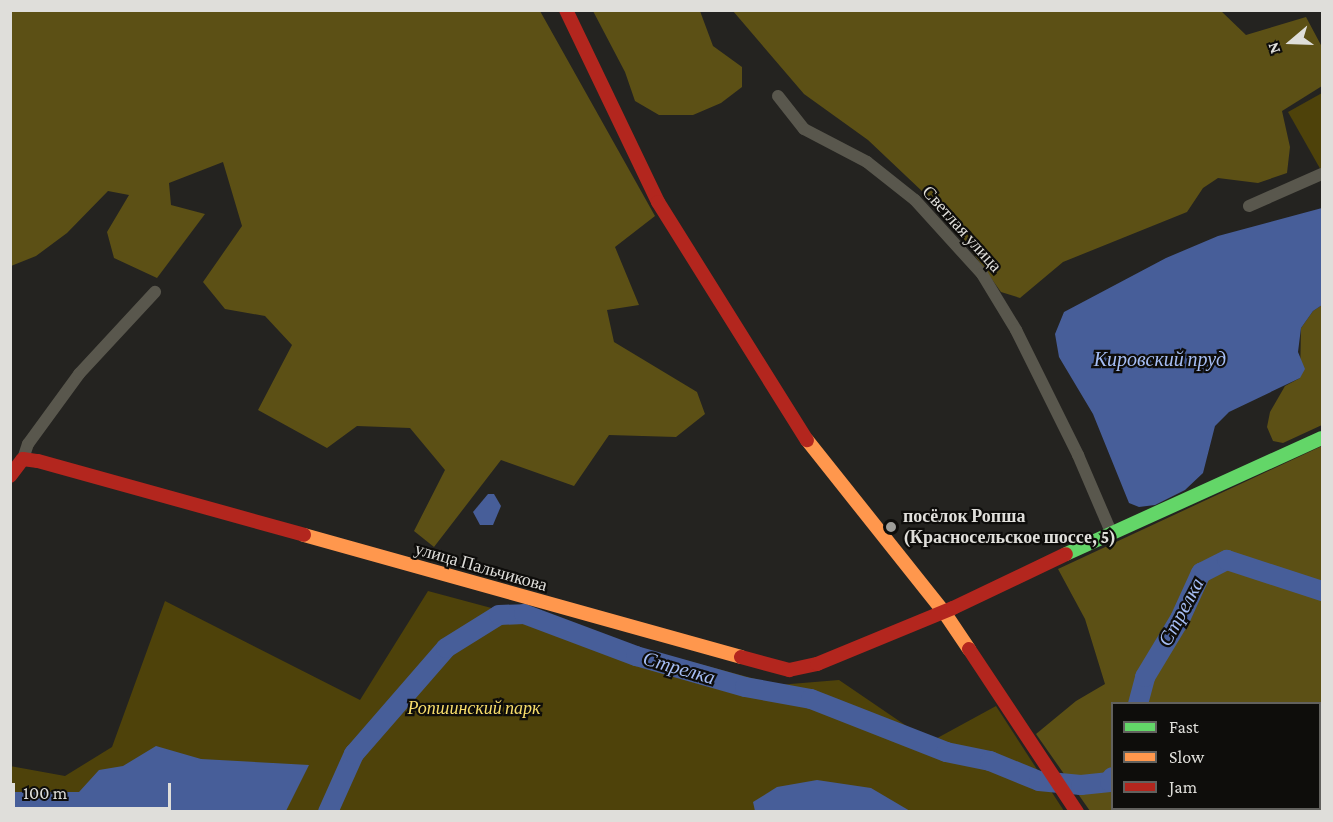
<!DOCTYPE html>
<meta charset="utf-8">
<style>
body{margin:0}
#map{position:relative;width:1333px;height:822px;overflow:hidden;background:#242320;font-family:"Crimson Pro",serif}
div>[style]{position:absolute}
.green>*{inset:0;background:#4e420a}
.forest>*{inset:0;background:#5c5015}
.water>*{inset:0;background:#475e99}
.stream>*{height:3px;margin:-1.5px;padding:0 1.5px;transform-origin:1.5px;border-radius:1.5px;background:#475e99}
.river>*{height:20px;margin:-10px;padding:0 10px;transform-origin:10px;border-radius:10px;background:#475e99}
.street>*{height:12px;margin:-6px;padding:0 6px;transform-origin:6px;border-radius:6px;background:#59574d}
.fast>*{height:14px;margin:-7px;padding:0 7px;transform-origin:7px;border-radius:7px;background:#63d668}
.slow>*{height:14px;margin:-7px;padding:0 7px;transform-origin:7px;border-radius:7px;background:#ff974d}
.jam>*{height:14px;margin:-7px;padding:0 7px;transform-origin:7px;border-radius:7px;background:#b3261e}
.dots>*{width:16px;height:16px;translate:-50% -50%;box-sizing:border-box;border:3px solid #0e0d0b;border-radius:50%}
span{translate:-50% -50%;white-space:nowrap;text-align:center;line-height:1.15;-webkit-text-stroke:4.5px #0e0d0b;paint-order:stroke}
.street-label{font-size:18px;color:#dfdeda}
.poi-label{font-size:18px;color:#dfdeda;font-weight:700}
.left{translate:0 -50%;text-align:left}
.park-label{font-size:18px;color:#f8dd6b;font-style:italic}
.water-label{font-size:20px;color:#a6bef5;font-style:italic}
.frame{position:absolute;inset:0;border:12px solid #dfdeda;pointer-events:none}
.legend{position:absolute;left:1111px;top:702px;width:210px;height:108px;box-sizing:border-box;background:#0e0d0b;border:2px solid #62615e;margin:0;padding:8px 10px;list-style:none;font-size:18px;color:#dfdeda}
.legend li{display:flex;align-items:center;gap:12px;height:30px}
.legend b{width:30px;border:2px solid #62615e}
.north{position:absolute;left:1261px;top:12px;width:60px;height:60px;-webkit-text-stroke:4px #0e0d0b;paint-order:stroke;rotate:251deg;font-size:16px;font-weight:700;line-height:24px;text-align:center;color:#dfdeda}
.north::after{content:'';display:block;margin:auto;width:21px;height:27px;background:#dfdeda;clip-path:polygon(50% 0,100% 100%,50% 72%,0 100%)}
.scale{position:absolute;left:12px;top:783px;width:159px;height:27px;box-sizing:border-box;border:3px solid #dfdeda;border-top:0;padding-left:8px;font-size:18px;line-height:21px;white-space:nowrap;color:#dfdeda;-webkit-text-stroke:4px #0e0d0b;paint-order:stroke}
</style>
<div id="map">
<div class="green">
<i style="clip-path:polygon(1322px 93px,1322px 172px,1288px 112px)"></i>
<i style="clip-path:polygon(428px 591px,778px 685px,839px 680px,930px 742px,996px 706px,1064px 811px,11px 812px,10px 766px,65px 776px,112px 747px,165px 601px,360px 700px)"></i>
</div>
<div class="forest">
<i style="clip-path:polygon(11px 10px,540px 11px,655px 216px,615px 247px,639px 305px,607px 310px,614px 342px,697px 392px,705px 414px,676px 437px,609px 435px,574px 486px,501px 460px,434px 547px,414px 531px,445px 470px,410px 428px,357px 426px,327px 448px,258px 410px,292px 345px,265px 316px,225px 309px,203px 282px,242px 226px,223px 162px,169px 183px,171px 205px,205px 214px,157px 278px,114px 258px,107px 232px,129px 195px,108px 191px,67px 233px,36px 256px,11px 266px)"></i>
<i style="clip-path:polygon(1220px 10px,1246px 35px,1306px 17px,1322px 47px,1322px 86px,1282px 111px,1290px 147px,1287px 173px,1258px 183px,1218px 178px,1203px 188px,1187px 212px,1063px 262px,1020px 298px,1001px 292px,943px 211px,868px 140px,804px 94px,733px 11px)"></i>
<i style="clip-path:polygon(593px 11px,700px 11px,713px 46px,742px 67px,742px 87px,721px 103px,693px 115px,659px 115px,635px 101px,625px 72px)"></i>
<i style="clip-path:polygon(1322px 305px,1322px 425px,1283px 443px,1273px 441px,1267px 427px,1270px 412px,1285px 386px,1300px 378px,1301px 328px,1313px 311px)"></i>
<i style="clip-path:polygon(evenodd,1322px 446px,1322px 811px,1090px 811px,1036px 734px,1076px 701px,1105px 684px,1085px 619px,1058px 569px,1322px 446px,1112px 704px,1320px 704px,1320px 808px,1112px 808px,1112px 704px)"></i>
</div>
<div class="water">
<i style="clip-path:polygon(1322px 208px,1322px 305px,1313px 311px,1301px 328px,1298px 352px,1305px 369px,1300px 378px,1229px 412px,1215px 426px,1203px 473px,1185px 490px,1155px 505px,1139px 507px,1129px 503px,1093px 414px,1059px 357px,1055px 334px,1064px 312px,1166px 258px,1218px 236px)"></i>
<i style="clip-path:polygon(488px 494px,494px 494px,501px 506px,493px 525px,480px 525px,473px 512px)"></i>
<i style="clip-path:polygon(156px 746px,201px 759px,309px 765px,286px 811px,11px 811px,11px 792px,79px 792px,99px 770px,123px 766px)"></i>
<i style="clip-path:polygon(817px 780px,871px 788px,910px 811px,755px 811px,753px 802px,777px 787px)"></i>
</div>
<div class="stream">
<i style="left:1110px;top:782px;width:4px;rotate:63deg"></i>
<i style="left:1122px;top:808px;width:4px;rotate:76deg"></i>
</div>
<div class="river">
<i style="left:1138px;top:704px;width:28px;rotate:-75deg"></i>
<i style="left:1145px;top:677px;width:68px;rotate:-58.9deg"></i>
<i style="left:1180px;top:619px;width:51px;rotate:-65.5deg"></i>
<i style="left:1201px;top:573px;width:29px;rotate:-27deg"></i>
<i style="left:1227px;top:560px;width:100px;rotate:18.1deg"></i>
<i style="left:328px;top:812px;width:64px;rotate:-65.9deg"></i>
<i style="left:354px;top:754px;width:140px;rotate:-49deg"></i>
<i style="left:446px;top:648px;width:62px;rotate:-31.9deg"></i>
<i style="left:499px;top:615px;width:25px;rotate:-2deg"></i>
<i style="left:524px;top:614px;width:120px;rotate:20.6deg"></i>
<i style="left:636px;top:656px;width:113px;rotate:15.9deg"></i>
<i style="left:745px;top:687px;width:67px;rotate:10.3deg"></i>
<i style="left:811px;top:699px;width:145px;rotate:21.4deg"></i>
<i style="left:946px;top:752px;width:45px;rotate:11.6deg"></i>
<i style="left:990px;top:761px;width:53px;rotate:22.2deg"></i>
<i style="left:1039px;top:781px;width:42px;rotate:5.4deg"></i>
<i style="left:1081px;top:785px;width:29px;rotate:-6deg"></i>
<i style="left:1110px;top:782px;width:5px;rotate:-68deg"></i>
</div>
<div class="street">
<i style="left:778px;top:96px;width:42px;rotate:51.8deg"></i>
<i style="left:804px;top:129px;width:71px;rotate:27.6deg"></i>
<i style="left:867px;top:162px;width:61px;rotate:38.4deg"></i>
<i style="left:915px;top:200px;width:100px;rotate:47.8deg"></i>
<i style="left:982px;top:274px;width:66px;rotate:58.7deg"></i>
<i style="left:1016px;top:330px;width:140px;rotate:63.6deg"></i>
<i style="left:1078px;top:455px;width:84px;rotate:66.8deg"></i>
<i style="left:1249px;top:206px;width:80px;rotate:-23.7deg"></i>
<i style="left:23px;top:459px;width:16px;rotate:-72deg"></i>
<i style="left:28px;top:444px;width:87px;rotate:-53.9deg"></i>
<i style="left:79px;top:374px;width:112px;rotate:-47.2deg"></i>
</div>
<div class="fast">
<i style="left:1066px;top:554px;width:281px;rotate:-24.4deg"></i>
</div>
<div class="slow">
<i style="left:807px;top:440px;width:220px;rotate:51.5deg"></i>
<i style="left:944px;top:612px;width:45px;rotate:56deg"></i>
<i style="left:304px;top:535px;width:454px;rotate:15.6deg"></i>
</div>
<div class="jam">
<i style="left:566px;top:10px;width:213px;rotate:64.4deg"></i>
<i style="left:658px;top:202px;width:281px;rotate:58deg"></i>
<i style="left:10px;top:476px;width:21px;rotate:-53deg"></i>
<i style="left:23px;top:459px;width:15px;rotate:8deg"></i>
<i style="left:38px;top:461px;width:276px;rotate:15.5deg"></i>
<i style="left:969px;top:649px;width:196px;rotate:56.5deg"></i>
<i style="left:741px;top:657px;width:50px;rotate:15.2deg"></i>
<i style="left:789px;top:670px;width:29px;rotate:-12deg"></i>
<i style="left:817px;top:664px;width:147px;rotate:-22.4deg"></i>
<i style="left:953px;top:608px;width:125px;rotate:-25.5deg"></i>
</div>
<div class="dots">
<i style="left:891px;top:527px;background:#9e9d99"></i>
</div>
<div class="street-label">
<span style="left:962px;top:229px;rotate:48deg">Светлая улица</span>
<span style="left:481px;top:567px;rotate:16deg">улица Пальчикова</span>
</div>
<div class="poi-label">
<span class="left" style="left:903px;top:527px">посёлок Ропша<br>(Красносельское шоссе, 5)</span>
</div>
<div class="park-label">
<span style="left:474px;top:708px">Ропшинский парк</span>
</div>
<div class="water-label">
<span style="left:1160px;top:359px">Кировский пруд</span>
<span style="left:1181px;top:612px;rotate:-62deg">Стрелка</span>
<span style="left:679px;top:668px;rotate:16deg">Стрелка</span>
</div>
<div class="frame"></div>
<ul class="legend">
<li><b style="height:8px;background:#63d668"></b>Fast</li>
<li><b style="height:8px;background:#ff974d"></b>Slow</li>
<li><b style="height:8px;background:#b3261e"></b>Jam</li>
</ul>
<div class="north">N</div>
<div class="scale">100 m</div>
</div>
